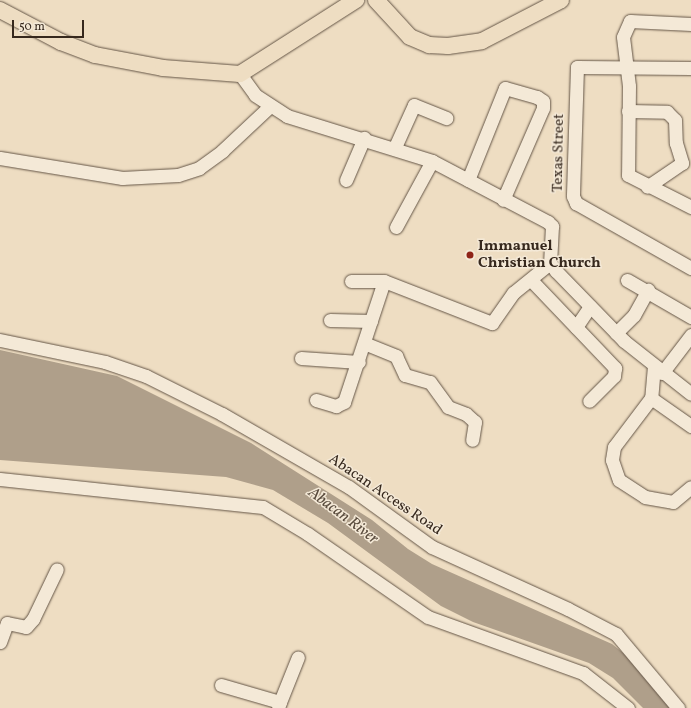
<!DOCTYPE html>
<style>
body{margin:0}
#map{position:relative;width:691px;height:708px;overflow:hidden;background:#eeddc2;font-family:Vollkorn,serif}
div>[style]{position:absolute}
.water>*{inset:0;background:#af9f8a}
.roads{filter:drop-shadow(0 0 1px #645546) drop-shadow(0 0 1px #645546)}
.minor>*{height:13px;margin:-6.5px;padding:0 6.5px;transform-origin:6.5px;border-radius:6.5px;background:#f4e9d7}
.major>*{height:16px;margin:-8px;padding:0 8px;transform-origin:8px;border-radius:8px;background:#eeddc2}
.dots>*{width:11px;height:11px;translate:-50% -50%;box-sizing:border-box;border:2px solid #f4e9d7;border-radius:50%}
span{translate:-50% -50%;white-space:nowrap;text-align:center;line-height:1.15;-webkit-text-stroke:3px #f4e9d7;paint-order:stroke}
.street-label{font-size:15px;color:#36281d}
.poi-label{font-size:15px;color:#36281d;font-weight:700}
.left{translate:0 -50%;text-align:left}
.water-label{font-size:16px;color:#5a4c3e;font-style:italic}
.scale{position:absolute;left:12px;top:20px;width:72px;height:18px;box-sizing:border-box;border:2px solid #36281d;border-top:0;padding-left:5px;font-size:12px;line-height:14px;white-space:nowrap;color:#36281d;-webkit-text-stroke:3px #f4e9d7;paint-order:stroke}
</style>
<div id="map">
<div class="water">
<i style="clip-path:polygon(0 350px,117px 376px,251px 443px,372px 520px,408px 549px,432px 564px,612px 644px,638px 665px,673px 708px,643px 708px,613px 678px,589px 663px,473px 622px,441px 606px,328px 523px,273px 490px,226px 477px,0 460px)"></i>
</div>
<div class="roads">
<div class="minor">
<i style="left:691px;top:24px;width:61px;rotate:-177.2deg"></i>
<i style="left:630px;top:21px;width:17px;rotate:114deg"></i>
<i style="left:623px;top:37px;width:49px;rotate:83deg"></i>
<i style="left:629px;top:86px;width:89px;rotate:90.6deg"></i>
<i style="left:628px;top:175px;width:71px;rotate:26.9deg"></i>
<i style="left:691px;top:68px;width:114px;rotate:-179.5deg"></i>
<i style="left:577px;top:67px;width:129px;rotate:91.8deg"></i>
<i style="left:573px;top:196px;width:8px;rotate:67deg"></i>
<i style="left:576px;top:203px;width:132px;rotate:29.5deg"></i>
<i style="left:240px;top:74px;width:26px;rotate:54deg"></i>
<i style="left:255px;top:95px;width:38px;rotate:33deg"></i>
<i style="left:287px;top:116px;width:152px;rotate:17.2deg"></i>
<i style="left:432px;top:161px;width:131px;rotate:27.7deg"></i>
<i style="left:548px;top:222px;width:6px;rotate:45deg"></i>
<i style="left:552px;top:226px;width:37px;rotate:93deg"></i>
<i style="left:550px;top:263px;width:10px;rotate:53deg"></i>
<i style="left:556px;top:271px;width:98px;rotate:45.8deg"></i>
<i style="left:624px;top:341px;width:85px;rotate:38.3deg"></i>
<i style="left:628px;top:111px;width:39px;rotate:1deg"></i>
<i style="left:667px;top:112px;width:11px;rotate:45deg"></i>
<i style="left:675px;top:120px;width:23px;rotate:88deg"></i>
<i style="left:676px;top:143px;width:21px;rotate:73deg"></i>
<i style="left:682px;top:163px;width:42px;rotate:145.6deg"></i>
<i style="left:395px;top:147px;width:46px;rotate:-65.7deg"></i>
<i style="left:414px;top:105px;width:35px;rotate:22deg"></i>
<i style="left:0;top:158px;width:124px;rotate:9.3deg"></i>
<i style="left:122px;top:178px;width:56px;rotate:-3.1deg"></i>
<i style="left:178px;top:175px;width:22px;rotate:-18deg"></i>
<i style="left:199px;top:168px;width:29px;rotate:-36deg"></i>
<i style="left:222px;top:151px;width:64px;rotate:-43.1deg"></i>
<i style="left:346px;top:180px;width:46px;rotate:-66.8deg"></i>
<i style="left:468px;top:180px;width:99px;rotate:-68.1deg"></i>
<i style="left:505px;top:88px;width:33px;rotate:16deg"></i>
<i style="left:537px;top:97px;width:7px;rotate:34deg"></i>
<i style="left:543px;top:101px;width:7px;rotate:90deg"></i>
<i style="left:543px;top:108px;width:100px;rotate:113.5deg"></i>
<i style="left:396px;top:227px;width:75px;rotate:-61.4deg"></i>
<i style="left:531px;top:280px;width:122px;rotate:46.3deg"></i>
<i style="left:615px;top:368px;width:8px;rotate:97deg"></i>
<i style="left:614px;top:376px;width:35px;rotate:135deg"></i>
<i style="left:627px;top:280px;width:74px;rotate:30deg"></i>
<i style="left:351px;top:281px;width:33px"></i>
<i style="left:384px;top:281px;width:116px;rotate:21.3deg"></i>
<i style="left:492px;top:323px;width:37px;rotate:-55deg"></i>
<i style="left:513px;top:293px;width:48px;rotate:-39deg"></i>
<i style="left:330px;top:320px;width:41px;rotate:1.4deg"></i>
<i style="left:576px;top:327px;width:25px;rotate:-56deg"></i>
<i style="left:616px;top:333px;width:25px;rotate:-45deg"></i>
<i style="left:634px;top:315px;width:29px;rotate:-61deg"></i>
<i style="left:0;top:340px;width:107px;rotate:11.8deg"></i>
<i style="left:105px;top:362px;width:43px;rotate:18.9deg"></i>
<i style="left:146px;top:376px;width:85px;rotate:26.6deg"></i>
<i style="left:222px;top:414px;width:146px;rotate:29.9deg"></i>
<i style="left:349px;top:487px;width:102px;rotate:35.9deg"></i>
<i style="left:432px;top:547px;width:149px;rotate:24.5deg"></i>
<i style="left:568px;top:609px;width:54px;rotate:27.5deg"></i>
<i style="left:616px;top:634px;width:97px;rotate:50deg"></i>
<i style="left:364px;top:343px;width:35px;rotate:22deg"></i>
<i style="left:396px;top:356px;width:21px;rotate:65deg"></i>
<i style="left:405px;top:375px;width:26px;rotate:16deg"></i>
<i style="left:430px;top:382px;width:31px;rotate:54deg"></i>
<i style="left:448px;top:407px;width:19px;rotate:21deg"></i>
<i style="left:466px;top:414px;width:12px;rotate:42deg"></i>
<i style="left:475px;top:422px;width:18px;rotate:99deg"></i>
<i style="left:301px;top:358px;width:58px;rotate:3.9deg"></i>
<i style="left:654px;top:366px;width:32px;rotate:95deg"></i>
<i style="left:651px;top:398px;width:49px;rotate:35deg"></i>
<i style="left:662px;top:373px;width:48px;rotate:-52.7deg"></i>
<i style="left:651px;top:398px;width:61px;rotate:127.1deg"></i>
<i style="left:614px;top:447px;width:13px;rotate:99deg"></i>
<i style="left:612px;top:460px;width:21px;rotate:71deg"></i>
<i style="left:619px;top:480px;width:31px;rotate:33deg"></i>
<i style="left:645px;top:497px;width:28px;rotate:10deg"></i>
<i style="left:673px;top:502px;width:23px;rotate:-40deg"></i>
<i style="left:316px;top:400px;width:21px;rotate:17deg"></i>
<i style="left:336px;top:406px;width:9px;rotate:-27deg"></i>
<i style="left:344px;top:402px;width:127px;rotate:-71.7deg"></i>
<i style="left:0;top:479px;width:264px;rotate:6.1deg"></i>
<i style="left:263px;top:507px;width:52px;rotate:31deg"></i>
<i style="left:308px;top:534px;width:146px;rotate:34.7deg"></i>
<i style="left:428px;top:617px;width:165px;rotate:19.9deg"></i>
<i style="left:583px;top:673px;width:57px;rotate:37.9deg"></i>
<i style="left:0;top:642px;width:20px;rotate:-70deg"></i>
<i style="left:7px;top:623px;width:19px;rotate:12deg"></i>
<i style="left:26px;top:627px;width:11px;rotate:-49deg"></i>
<i style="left:33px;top:619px;width:55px;rotate:-64.4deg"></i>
<i style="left:221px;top:685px;width:61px;rotate:16.1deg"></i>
<i style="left:280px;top:702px;width:6px;rotate:108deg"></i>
<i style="left:280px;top:702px;width:48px;rotate:-68.2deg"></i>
</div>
<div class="major">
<i style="left:376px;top:0;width:50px;rotate:47.4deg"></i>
<i style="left:410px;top:37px;width:21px;rotate:23deg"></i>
<i style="left:429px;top:45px;width:19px;rotate:3deg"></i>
<i style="left:448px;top:46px;width:34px;rotate:-8deg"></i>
<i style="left:482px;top:41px;width:89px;rotate:-27.4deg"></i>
<i style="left:0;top:10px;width:69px;rotate:27.7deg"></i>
<i style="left:61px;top:42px;width:36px;rotate:21deg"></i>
<i style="left:95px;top:55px;width:69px;rotate:10.8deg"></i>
<i style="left:163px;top:68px;width:77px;rotate:4.5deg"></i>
<i style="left:240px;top:74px;width:138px;rotate:-32.5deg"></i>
</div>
</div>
<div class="dots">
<i style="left:470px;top:255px;background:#8f2418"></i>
</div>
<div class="street-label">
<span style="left:559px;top:153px;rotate:-89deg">Texas Street</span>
<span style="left:385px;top:495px;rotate:34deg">Abacan Access Road</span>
</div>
<div class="poi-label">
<span class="left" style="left:478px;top:255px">Immanuel<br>Christian Church</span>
</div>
<div class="water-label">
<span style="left:343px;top:516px;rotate:37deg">Abacan River</span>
</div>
<div class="scale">50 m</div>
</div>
